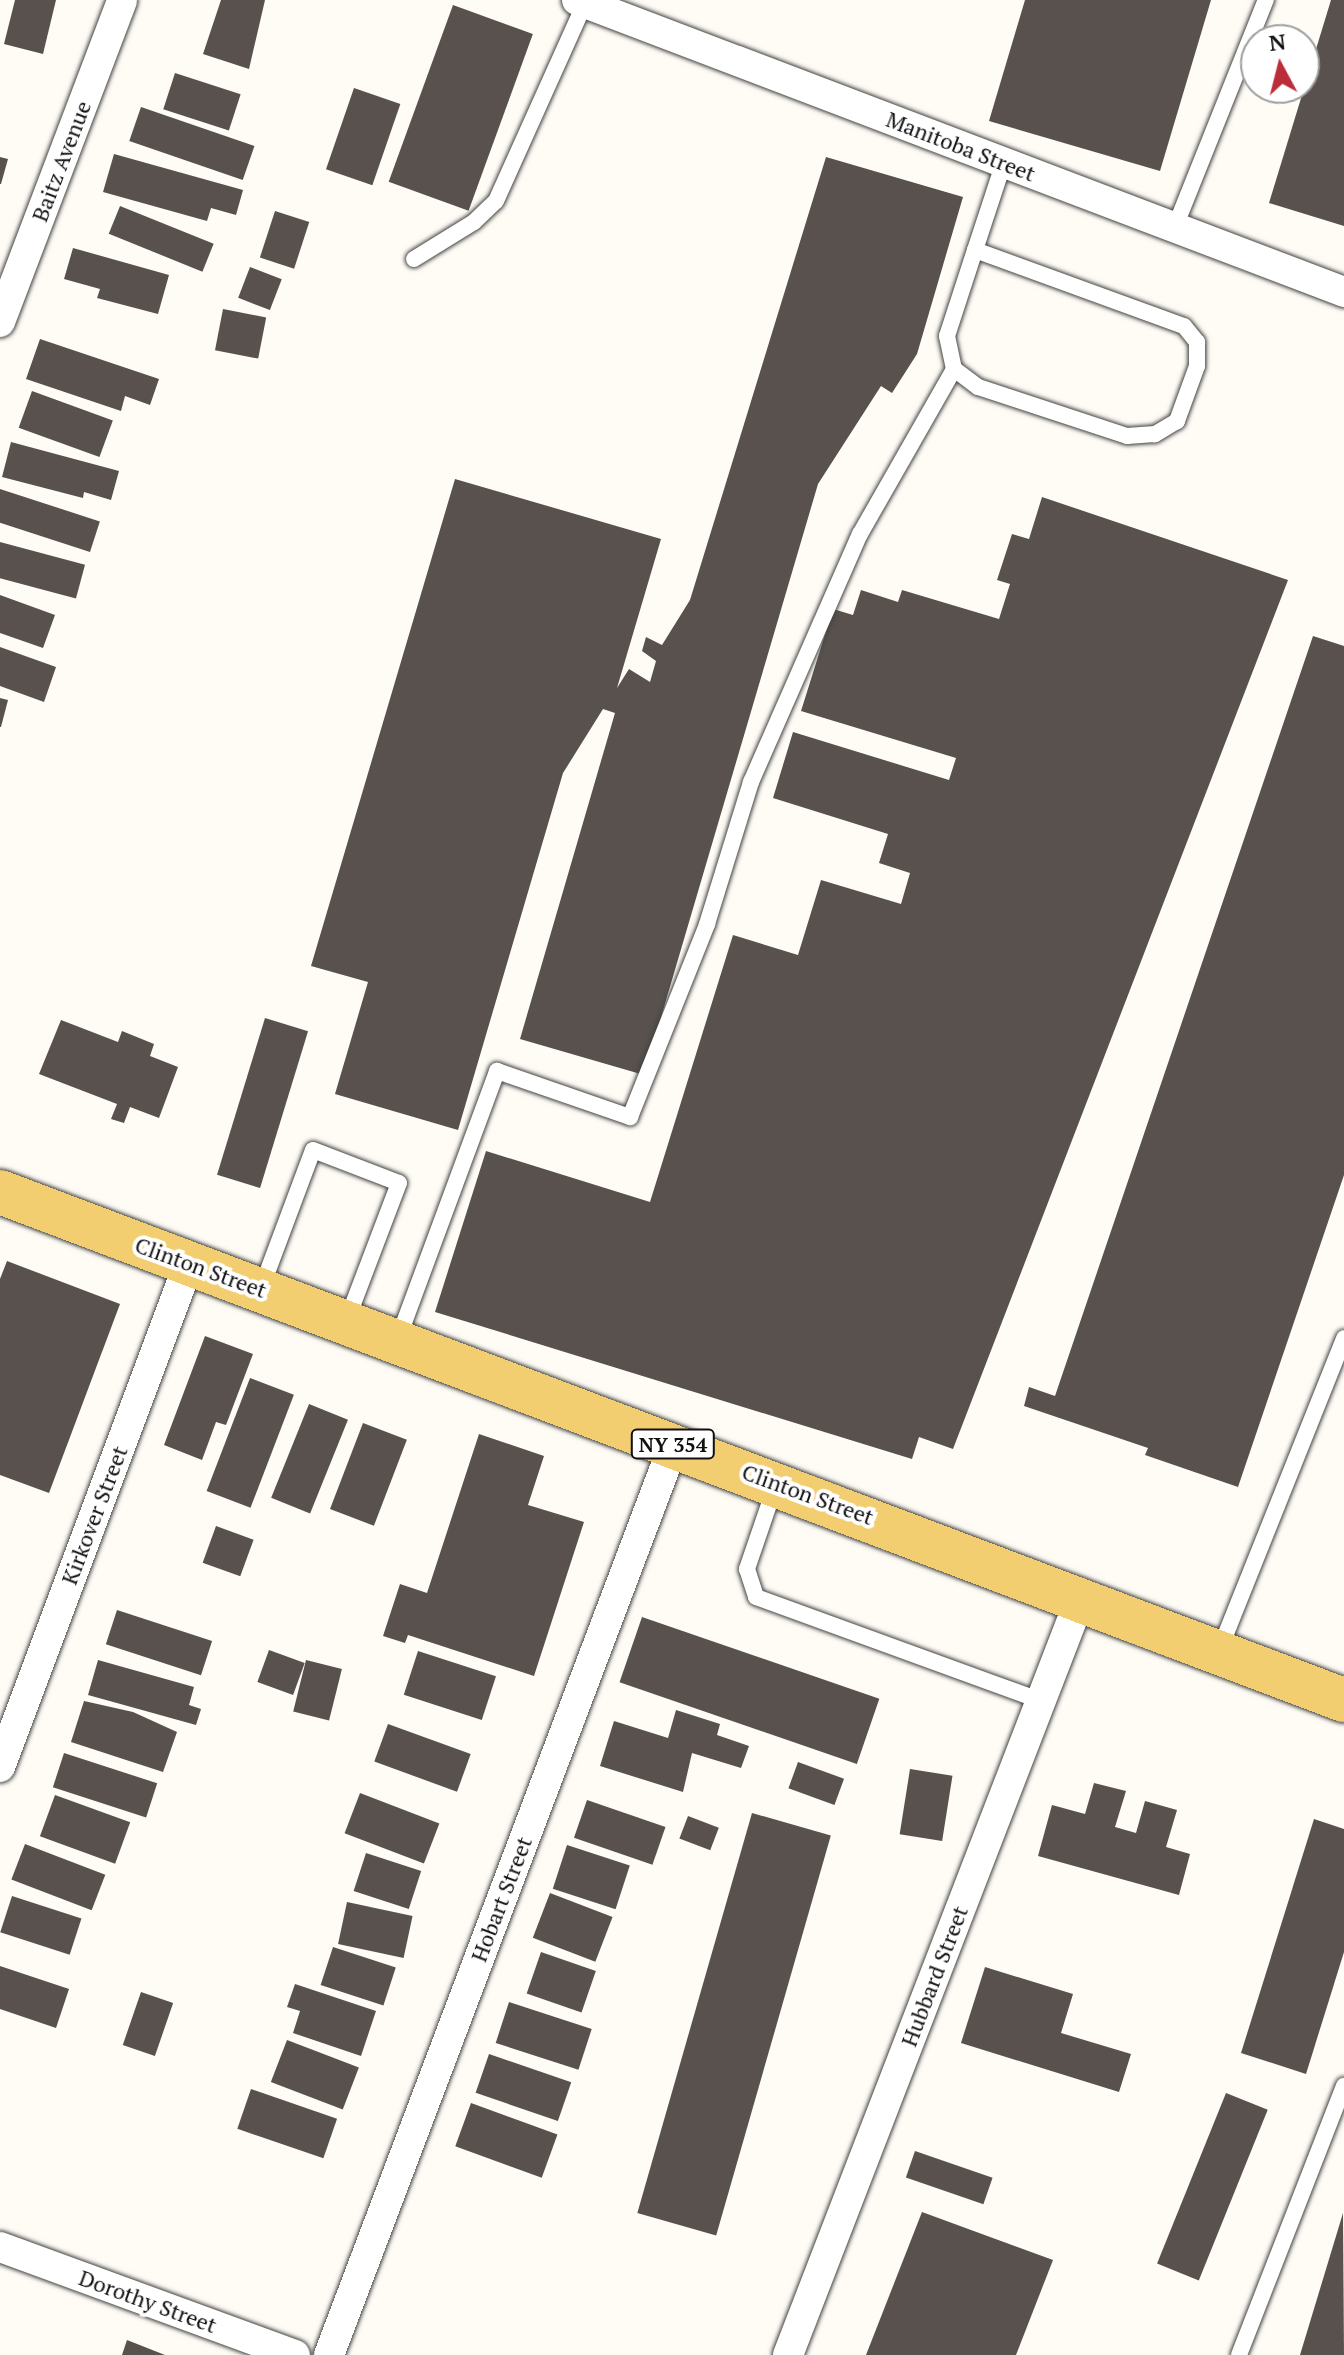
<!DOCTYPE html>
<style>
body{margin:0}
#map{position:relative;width:1344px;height:2355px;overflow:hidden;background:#fefcf4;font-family:"PT Serif",serif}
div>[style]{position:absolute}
.building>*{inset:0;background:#58514d;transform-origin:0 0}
.roads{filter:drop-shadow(0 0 2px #434343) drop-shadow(0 0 2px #434343)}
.lane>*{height:16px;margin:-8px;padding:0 8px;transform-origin:8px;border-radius:8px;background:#fff}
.street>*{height:30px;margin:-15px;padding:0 15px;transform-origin:15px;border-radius:15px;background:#fff}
.primary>*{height:44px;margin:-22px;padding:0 22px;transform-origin:22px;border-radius:22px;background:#f2ce71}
span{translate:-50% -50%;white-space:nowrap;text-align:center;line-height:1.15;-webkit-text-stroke:8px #fff;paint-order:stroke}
.shield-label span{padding:2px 6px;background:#fff;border:2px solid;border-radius:6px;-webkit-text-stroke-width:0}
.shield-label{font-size:20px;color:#101010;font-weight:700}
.street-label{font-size:22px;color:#101010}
.north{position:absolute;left:1240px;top:24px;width:80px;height:80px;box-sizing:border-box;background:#fff;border:2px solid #9f9f9f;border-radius:50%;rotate:353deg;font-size:22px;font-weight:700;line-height:32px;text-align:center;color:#101010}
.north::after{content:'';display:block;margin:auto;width:28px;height:36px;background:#bb2e39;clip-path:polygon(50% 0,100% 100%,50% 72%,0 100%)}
</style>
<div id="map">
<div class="building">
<i style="clip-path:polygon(15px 0,56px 0,43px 54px,4px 44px)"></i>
<i style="clip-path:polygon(221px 0,265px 0,249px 69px,203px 54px)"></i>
<i style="clip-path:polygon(1025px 0,1211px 0,1160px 171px,989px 121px)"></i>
<i style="clip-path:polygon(1331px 0,1344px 0,1344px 226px,1269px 203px)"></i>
<i style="left:453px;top:5px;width:85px;height:188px;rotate:20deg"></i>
<i style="left:175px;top:73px;width:69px;height:38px;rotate:18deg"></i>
<i style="left:354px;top:88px;width:49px;height:86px;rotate:19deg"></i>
<i style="left:141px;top:107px;width:120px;height:36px;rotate:19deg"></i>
<i style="clip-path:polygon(114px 154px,243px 190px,236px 215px,211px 208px,207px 221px,103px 192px)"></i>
<i style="clip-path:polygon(0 157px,8px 159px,1px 184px,0 184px)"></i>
<i style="clip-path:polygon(826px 157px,963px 197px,917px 354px,892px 393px,881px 386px,818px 484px,644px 1075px,520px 1039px,615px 713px,603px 709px,563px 773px,458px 1130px,335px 1094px,368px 982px,311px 966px,455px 479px,661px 539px,617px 688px,629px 669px,650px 682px,656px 661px,642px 651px,646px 637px,662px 645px,690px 600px)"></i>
<i style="left:120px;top:206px;width:101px;height:30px;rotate:22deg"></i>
<i style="left:275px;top:211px;width:36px;height:49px;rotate:18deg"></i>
<i style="clip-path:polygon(73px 248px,169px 275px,158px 314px,97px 298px,100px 289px,64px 279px)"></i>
<i style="left:250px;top:267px;width:34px;height:33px;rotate:21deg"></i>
<i style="left:223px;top:309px;width:44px;height:42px;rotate:11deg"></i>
<i style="clip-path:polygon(40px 339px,159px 379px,150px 405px,125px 396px,121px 411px,26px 379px)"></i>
<i style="left:32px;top:391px;width:86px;height:39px;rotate:20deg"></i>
<i style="clip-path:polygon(11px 442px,119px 471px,111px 500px,84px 492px,83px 498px,2px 477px)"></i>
<i style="left:0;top:489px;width:105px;height:32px;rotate:18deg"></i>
<i style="clip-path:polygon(1042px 497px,1288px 580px,953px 1449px,919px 1437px,912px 1459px,435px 1312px,486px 1151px,650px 1202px,733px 935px,798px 955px,821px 880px,901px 904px,910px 873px,879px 863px,888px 834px,773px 798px,793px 732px,949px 780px,956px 758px,801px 711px,833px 609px,853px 615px,861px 590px,898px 602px,902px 590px,999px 619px,1010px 584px,997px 580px,1012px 534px,1029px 539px)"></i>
<i style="left:0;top:542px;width:88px;height:35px;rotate:15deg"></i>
<i style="clip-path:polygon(0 595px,55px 615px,43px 648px,0 633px)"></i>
<i style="clip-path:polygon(1313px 636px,1344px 646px,1344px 1175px,1238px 1487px,1145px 1455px,1148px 1448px,1024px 1406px,1029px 1387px,1055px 1396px)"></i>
<i style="clip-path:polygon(0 647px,56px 667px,44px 702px,0 686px)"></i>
<i style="clip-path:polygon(0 698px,8px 700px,1px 727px,0 727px)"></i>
<i style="left:265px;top:1018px;width:45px;height:164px;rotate:17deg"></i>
<i style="clip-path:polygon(61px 1020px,118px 1042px,122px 1031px,154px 1044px,150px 1056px,178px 1067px,159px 1118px,130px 1107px,124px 1123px,111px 1119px,117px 1104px,39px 1074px)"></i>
<i style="clip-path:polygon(7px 1261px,120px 1304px,49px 1493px,0 1475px,0 1279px)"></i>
<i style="clip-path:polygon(205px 1336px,253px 1354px,226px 1425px,216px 1422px,202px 1460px,164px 1445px)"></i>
<i style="left:250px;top:1378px;width:47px;height:121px;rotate:21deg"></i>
<i style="left:309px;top:1404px;width:42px;height:101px;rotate:22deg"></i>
<i style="left:363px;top:1423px;width:47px;height:92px;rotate:21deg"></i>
<i style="clip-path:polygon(479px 1434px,544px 1456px,528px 1505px,584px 1522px,534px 1676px,408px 1635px,405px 1643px,383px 1636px,400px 1584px,427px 1593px)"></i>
<i style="left:216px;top:1526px;width:40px;height:39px;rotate:20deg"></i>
<i style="left:117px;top:1610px;width:100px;height:36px;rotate:18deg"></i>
<i style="left:642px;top:1617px;width:251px;height:69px;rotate:19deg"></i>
<i style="left:269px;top:1650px;width:38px;height:34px;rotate:20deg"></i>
<i style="left:418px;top:1651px;width:82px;height:46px;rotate:18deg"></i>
<i style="clip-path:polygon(98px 1660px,194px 1687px,189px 1705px,201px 1709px,196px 1725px,88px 1695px)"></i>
<i style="left:306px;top:1660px;width:37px;height:53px;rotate:14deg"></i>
<i style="clip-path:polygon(84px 1701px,133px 1712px,177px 1732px,163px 1772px,71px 1742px)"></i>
<i style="clip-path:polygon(676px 1710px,720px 1724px,717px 1735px,749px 1746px,741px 1768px,692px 1753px,683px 1792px,600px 1766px,614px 1721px,668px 1738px)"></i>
<i style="left:388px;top:1724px;width:88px;height:40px;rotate:20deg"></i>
<i style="left:64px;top:1753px;width:98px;height:36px;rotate:18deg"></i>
<i style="left:798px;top:1762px;width:49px;height:28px;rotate:20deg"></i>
<i style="left:910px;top:1769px;width:43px;height:66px;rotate:9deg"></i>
<i style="clip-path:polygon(1094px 1783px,1126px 1791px,1115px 1827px,1136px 1833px,1145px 1801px,1177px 1810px,1166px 1847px,1190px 1854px,1179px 1895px,1038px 1856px,1052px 1805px,1085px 1814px)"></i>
<i style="left:360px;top:1793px;width:85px;height:43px;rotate:21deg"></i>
<i style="left:55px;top:1795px;width:80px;height:44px;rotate:20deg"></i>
<i style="left:587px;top:1800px;width:83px;height:40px;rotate:19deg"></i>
<i style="left:752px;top:1813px;width:82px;height:416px;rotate:16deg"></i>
<i style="left:688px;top:1816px;width:33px;height:24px;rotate:21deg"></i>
<i style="clip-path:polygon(1314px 1819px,1344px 1829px,1344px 1952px,1306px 2074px,1241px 2053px)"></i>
<i style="left:25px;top:1844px;width:86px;height:38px;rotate:21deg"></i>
<i style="left:567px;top:1845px;width:66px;height:46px;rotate:18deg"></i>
<i style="left:366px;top:1853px;width:58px;height:40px;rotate:18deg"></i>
<i style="left:550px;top:1893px;width:67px;height:48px;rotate:21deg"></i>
<i style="left:12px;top:1896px;width:73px;height:38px;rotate:18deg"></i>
<i style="left:347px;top:1902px;width:67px;height:43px;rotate:12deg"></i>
<i style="left:333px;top:1947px;width:66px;height:40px;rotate:18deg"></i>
<i style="left:541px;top:1952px;width:58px;height:44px;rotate:19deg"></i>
<i style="clip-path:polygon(0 1966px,69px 1989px,56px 2028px,0 2009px)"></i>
<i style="clip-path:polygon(985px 1967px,1073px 1994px,1061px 2033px,1131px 2054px,1119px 2092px,961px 2043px)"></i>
<i style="clip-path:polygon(295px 1984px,376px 2011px,361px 2056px,293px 2033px,300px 2011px,287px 2007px)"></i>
<i style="left:141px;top:1992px;width:34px;height:56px;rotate:19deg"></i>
<i style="left:509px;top:2002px;width:87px;height:43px;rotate:18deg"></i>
<i style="left:287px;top:2040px;width:77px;height:45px;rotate:21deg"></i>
<i style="left:489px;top:2054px;width:87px;height:41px;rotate:19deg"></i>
<i style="left:251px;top:2089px;width:91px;height:42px;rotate:19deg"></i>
<i style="left:1226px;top:2093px;width:45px;height:184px;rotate:22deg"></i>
<i style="left:471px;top:2103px;width:92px;height:46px;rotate:20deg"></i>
<i style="left:915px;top:2151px;width:82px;height:28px;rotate:19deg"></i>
<i style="clip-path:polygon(922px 2212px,1053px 2260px,1016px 2355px,866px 2355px)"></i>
<i style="clip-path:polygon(1343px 2213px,1344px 2355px,1300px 2355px)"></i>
<i style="clip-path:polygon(127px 2340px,165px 2355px,122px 2355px)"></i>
</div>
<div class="roads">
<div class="lane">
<i style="left:1175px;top:227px;width:245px;rotate:-68.2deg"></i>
<i style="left:975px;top:250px;width:222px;rotate:20deg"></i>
<i style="left:1184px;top:326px;width:21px;rotate:51deg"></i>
<i style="left:1197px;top:342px;width:24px;rotate:90deg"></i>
<i style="left:1197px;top:366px;width:59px;rotate:110deg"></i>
<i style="left:1177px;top:421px;width:26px;rotate:149deg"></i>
<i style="left:1155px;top:434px;width:28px;rotate:176deg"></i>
<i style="left:1127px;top:436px;width:157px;rotate:-161.8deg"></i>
<i style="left:978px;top:387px;width:30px;rotate:-143deg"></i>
<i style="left:954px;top:369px;width:34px;rotate:-102deg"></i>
<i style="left:947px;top:336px;width:90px;rotate:-72deg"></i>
<i style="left:975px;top:250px;width:93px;rotate:-71.8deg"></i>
<i style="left:414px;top:259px;width:70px;rotate:-31.7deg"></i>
<i style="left:474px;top:222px;width:30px;rotate:-44deg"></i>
<i style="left:496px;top:201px;width:217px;rotate:-65.8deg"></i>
<i style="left:261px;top:1289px;width:148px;rotate:-69.5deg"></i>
<i style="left:313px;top:1150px;width:92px;rotate:21deg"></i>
<i style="left:399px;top:1183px;width:147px;rotate:110.8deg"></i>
<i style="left:398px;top:1339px;width:286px;rotate:-69.7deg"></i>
<i style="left:497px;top:1071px;width:141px;rotate:19.1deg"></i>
<i style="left:630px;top:1117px;width:208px;rotate:-68.2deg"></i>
<i style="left:707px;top:924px;width:149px;rotate:-72.8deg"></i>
<i style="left:751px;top:782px;width:271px;rotate:-66.3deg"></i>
<i style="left:860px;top:534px;width:190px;rotate:-60.3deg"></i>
<i style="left:775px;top:1487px;width:87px;rotate:108.9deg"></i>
<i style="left:747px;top:1569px;width:29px;rotate:72deg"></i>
<i style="left:756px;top:1597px;width:303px;rotate:20deg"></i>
<i style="left:1219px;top:1651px;width:337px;rotate:-68.2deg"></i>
<i style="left:1239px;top:2355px;width:289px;rotate:-68.7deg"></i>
</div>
<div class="street">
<i style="left:577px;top:0;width:821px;rotate:20.84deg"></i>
<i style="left:0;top:322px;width:344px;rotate:-69.2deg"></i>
<i style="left:0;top:1767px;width:538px;rotate:-69.44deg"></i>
<i style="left:0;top:2247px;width:314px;rotate:20.1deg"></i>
<i style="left:329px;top:2355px;width:974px;rotate:-69.26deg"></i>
<i style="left:788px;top:2355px;width:813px;rotate:-68.87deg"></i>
</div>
<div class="primary">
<i style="left:0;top:1192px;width:1437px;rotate:20.71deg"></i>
</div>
</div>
<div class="shield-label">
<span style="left:673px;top:1444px">NY 354</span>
</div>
<div class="street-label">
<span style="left:961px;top:146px;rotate:21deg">Manitoba Street</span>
<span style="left:61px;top:161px;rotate:-69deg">Baitz Avenue</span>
<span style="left:201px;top:1267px;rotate:20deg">Clinton Street</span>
<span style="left:808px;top:1494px;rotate:20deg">Clinton Street</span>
<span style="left:94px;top:1515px;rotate:-69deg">Kirkover Street</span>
<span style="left:501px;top:1899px;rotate:-69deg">Hobart Street</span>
<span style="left:934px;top:1976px;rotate:-69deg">Hubbard Street</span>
<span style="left:148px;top:2301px;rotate:20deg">Dorothy Street</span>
</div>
<div class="north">N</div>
</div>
